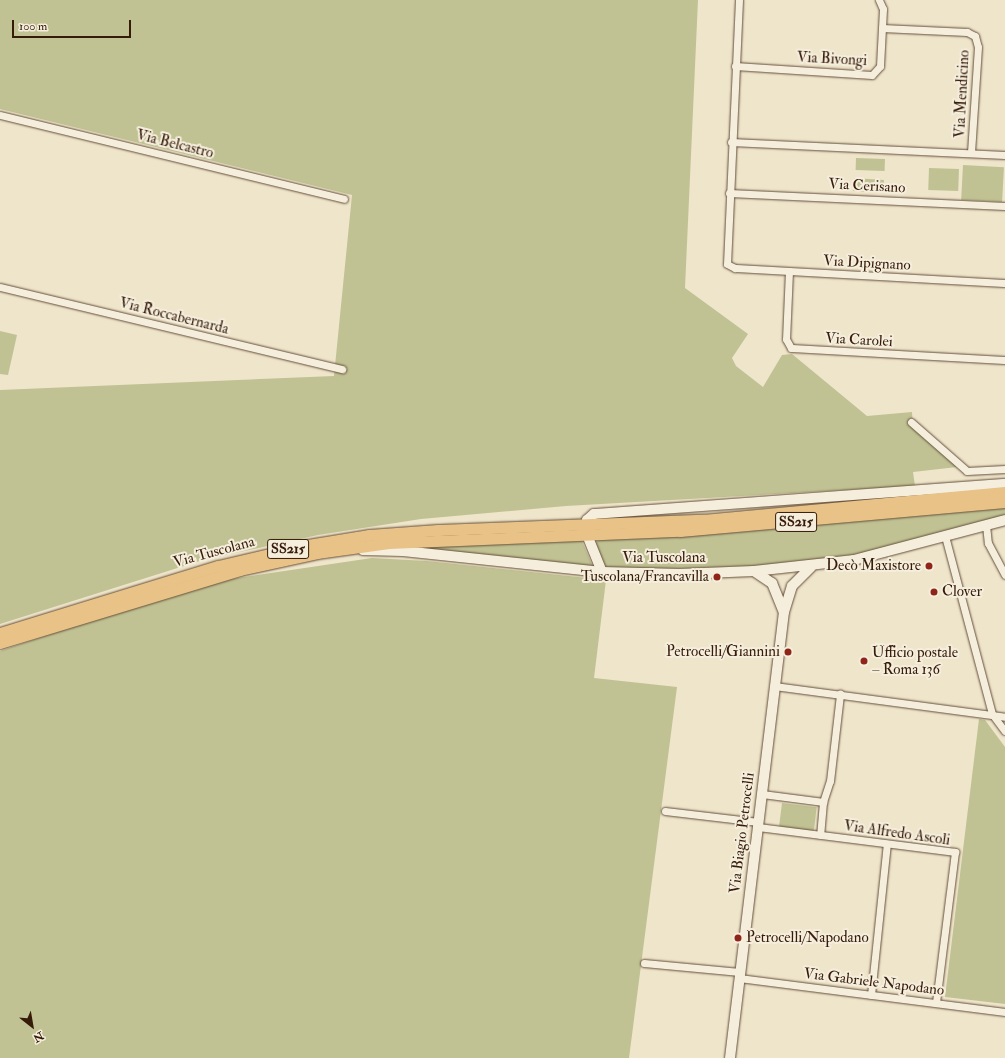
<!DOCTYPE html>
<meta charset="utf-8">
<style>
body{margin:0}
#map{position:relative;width:1005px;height:1058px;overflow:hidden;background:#efe5cb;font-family:"IM FELL Double Pica",serif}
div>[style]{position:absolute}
.green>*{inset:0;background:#c0c293;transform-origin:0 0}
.roads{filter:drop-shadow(0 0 1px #644e39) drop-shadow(0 0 1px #644e39)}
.street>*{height:7px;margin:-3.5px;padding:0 3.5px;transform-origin:3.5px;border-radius:3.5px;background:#f5eedd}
.secondary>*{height:10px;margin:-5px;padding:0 5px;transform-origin:5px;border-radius:5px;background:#f5eedd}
.primary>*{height:11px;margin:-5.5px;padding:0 5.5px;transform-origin:5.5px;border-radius:5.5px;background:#e8c286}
.dots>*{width:11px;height:11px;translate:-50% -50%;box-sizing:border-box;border:2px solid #f5eedd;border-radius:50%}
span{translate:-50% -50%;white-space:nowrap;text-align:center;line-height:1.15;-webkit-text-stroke:4px #f5eedd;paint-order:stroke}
.shield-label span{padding:1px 3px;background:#f5eedd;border:1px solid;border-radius:3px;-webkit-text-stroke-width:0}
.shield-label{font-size:14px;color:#361b08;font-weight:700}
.street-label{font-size:15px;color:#361b08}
.poi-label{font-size:15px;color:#361b08}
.right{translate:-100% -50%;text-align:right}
.left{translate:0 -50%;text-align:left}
.north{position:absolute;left:12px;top:1006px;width:40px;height:40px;-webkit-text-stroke:3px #f5eedd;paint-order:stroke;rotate:149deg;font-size:11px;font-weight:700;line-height:16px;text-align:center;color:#361b08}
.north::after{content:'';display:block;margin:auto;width:14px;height:18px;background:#361b08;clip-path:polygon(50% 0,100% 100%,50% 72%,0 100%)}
.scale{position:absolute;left:12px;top:20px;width:119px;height:18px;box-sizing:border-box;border:2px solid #361b08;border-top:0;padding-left:5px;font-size:12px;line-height:14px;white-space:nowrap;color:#361b08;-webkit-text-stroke:3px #f5eedd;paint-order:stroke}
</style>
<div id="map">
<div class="green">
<i style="clip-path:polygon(0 0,698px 0,685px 288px,748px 334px,732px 358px,736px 366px,763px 387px,782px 355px,792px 354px,867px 416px,912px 412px,913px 428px,957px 467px,913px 472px,915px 486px,566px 506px,421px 519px,318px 535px,203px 560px,0 624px,0 390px,334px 376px,352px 195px,0 109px)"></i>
<i style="left:856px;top:158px;width:29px;height:12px;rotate:2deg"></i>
<i style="left:963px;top:165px;width:41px;height:35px;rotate:3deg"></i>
<i style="left:929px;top:168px;width:30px;height:22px;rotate:2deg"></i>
<i style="left:854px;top:178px;width:30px;height:13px;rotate:4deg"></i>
<i style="clip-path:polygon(0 331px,17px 335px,8px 375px,0 374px)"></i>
<i style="clip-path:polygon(1005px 506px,1005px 515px,916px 539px,839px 559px,779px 565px,669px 569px,608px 568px,603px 564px,594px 545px,600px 539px)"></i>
<i style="clip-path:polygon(581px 539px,593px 567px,404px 546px)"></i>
<i style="clip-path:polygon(372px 558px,427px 561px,606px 580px,594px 678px,677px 687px,629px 1058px,0 1058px,0 651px,203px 583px)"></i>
<i style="clip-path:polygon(979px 719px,985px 720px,1005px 747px,1005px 1004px,945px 997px)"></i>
<i style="left:782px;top:803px;width:35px;height:24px;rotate:7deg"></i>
</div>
<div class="roads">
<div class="street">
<i style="left:739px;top:0;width:264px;rotate:92.6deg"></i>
<i style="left:727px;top:264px;width:9px;rotate:27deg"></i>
<i style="left:735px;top:268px;width:270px;rotate:3.2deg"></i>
<i style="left:882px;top:28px;width:85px;rotate:2.7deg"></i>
<i style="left:967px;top:32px;width:9px;rotate:27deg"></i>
<i style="left:975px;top:36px;width:11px;rotate:75deg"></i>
<i style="left:978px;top:47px;width:106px;rotate:93.8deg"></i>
<i style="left:735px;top:66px;width:137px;rotate:3.8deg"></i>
<i style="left:872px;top:75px;width:12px;rotate:-48deg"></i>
<i style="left:880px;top:66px;width:57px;rotate:-87deg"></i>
<i style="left:883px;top:9px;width:10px;rotate:-114deg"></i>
<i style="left:0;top:115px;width:354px;rotate:13.7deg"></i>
<i style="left:731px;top:142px;width:274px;rotate:2.7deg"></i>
<i style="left:729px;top:193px;width:276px;rotate:2.7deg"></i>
<i style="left:789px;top:271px;width:68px;rotate:92.5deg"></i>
<i style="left:786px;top:339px;width:10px;rotate:61deg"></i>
<i style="left:791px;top:348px;width:214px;rotate:3.2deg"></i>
<i style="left:0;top:287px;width:352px;rotate:13.5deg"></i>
<i style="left:911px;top:422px;width:74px;rotate:41.2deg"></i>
<i style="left:967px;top:471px;width:38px;rotate:-3deg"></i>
<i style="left:986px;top:525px;width:18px;rotate:84deg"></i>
<i style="left:988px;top:543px;width:36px;rotate:62deg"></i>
<i style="left:945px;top:536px;width:184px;rotate:75.2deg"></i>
<i style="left:992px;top:714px;width:21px;rotate:53deg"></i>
<i style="left:774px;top:686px;width:233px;rotate:7.6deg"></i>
<i style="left:762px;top:794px;width:62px;rotate:7.5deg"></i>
<i style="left:823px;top:802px;width:33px;rotate:95deg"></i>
<i style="left:823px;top:802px;width:22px;rotate:-72deg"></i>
<i style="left:830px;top:781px;width:88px;rotate:-83.4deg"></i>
<i style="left:665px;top:811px;width:94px;rotate:6.7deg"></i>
<i style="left:758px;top:827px;width:199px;rotate:7.2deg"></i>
<i style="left:955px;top:852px;width:152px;rotate:97.2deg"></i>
<i style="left:644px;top:963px;width:96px;rotate:5.4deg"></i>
<i style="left:739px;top:978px;width:268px;rotate:7.3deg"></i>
<i style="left:871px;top:995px;width:152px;rotate:-84deg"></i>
</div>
<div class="secondary">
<i style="left:363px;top:550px;width:40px;rotate:1.4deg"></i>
<i style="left:403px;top:551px;width:200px;rotate:6deg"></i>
<i style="left:602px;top:572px;width:78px;rotate:1.5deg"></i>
<i style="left:680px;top:574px;width:74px;rotate:-2.3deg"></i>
<i style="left:754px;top:571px;width:101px;rotate:-6.3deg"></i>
<i style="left:854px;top:560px;width:156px;rotate:-14.8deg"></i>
<i style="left:754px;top:571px;width:22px;rotate:34deg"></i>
<i style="left:772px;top:583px;width:31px;rotate:68deg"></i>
<i style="left:602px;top:572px;width:40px;rotate:-112deg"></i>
<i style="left:587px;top:535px;width:15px;rotate:-90deg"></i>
<i style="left:587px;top:520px;width:9px;rotate:-41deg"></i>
<i style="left:594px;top:514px;width:412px;rotate:-4.2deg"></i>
<i style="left:730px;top:1058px;width:449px;rotate:-83.1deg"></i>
<i style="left:784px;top:612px;width:27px;rotate:-73deg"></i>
<i style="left:792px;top:586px;width:27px;rotate:-45deg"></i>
</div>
<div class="primary">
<i style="left:0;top:633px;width:228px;rotate:-17.1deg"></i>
<i style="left:218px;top:566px;width:92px;rotate:-13.1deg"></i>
<i style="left:308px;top:545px;width:62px;rotate:-9.3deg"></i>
<i style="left:369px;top:535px;width:69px;rotate:-4.1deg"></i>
<i style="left:438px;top:530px;width:265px;rotate:-2.2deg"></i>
<i style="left:703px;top:520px;width:303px;rotate:-5.3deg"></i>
<i style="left:0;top:643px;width:251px;rotate:-16.9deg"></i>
<i style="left:240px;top:570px;width:79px;rotate:-12.4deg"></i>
<i style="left:317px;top:553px;width:72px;rotate:-8deg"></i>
<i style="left:388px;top:543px;width:292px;rotate:-2.4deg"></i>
<i style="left:680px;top:531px;width:326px;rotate:-5.1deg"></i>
</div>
</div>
<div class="dots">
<i style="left:929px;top:566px;background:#8f2418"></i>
<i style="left:717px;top:577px;background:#8f2418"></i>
<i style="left:934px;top:592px;background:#8f2418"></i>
<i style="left:788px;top:652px;background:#8f2418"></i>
<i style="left:864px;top:661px;background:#8f2418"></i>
<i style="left:738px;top:938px;background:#8f2418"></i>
</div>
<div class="shield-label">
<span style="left:796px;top:522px">SS215</span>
<span style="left:288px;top:549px">SS215</span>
</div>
<div class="street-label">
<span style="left:832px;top:59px;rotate:3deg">Via Bivongi</span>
<span style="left:962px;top:94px;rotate:-87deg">Via Mendicino</span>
<span style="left:175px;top:144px;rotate:14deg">Via Belcastro</span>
<span style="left:867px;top:186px;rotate:3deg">Via Cerisano</span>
<span style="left:867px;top:263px;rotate:3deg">Via Dipignano</span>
<span style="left:174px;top:316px;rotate:14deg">Via Roccabernarda</span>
<span style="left:859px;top:340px;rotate:3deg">Via Carolei</span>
<span style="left:214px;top:552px;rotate:-15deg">Via Tuscolana</span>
<span style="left:664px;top:558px">Via Tuscolana</span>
<span style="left:742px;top:833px;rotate:-83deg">Via Biagio Petrocelli</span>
<span style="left:897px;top:833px;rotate:8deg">Via Alfredo Ascoli</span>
<span style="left:874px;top:982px;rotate:7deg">Via Gabriele Napodano</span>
</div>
<div class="poi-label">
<span class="right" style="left:921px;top:566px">Decò Maxistore</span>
<span class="right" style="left:709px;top:577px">Tuscolana/Francavilla</span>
<span class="left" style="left:942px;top:592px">Clover</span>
<span class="right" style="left:780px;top:652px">Petrocelli/Giannini</span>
<span class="left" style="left:872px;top:661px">Ufficio postale<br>– Roma 136</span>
<span class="left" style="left:746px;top:938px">Petrocelli/Napodano</span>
</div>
<div class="north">N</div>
<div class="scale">100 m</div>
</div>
